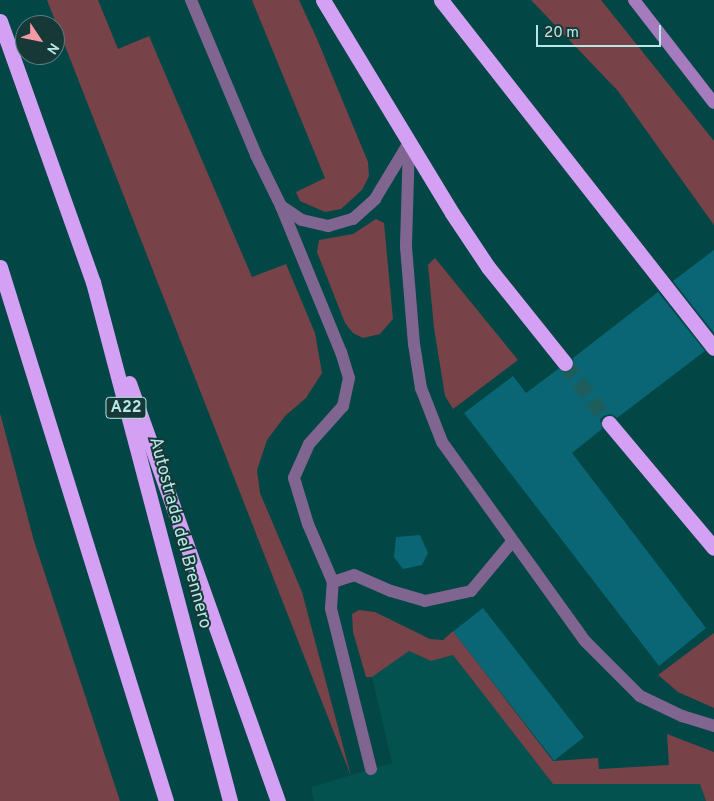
<!DOCTYPE html>
<style>
body{margin:0}
#map{position:relative;width:714px;height:801px;overflow:hidden;background:#024645;font-family:Overpass,sans-serif}
div>[style]{position:absolute}
.built>*{inset:0;background:#045250}
.green>*{inset:0;background:#784249}
.building>*{inset:0;background:#0a6675;transform-origin:0 0}
.highway-tunnel>*{height:15px;margin-top:-7.5px;transform-origin:0;background:repeating-linear-gradient(90deg,#1d5e5d 0 15px,transparent 0 23px)}
.lane>*{height:12px;margin:-6px;padding:0 6px;transform-origin:6px;border-radius:6px;background:#806590}
.secondary>*{height:12px;margin:-6px;padding:0 6px;transform-origin:6px;border-radius:6px;background:#a57bbe}
.highway>*{height:15px;margin:-7.5px;padding:0 7.5px;transform-origin:7.5px;border-radius:7.5px;background:#d4a0f4}
span{translate:-50% -50%;white-space:nowrap;text-align:center;line-height:1.15;-webkit-text-stroke:4px #163938;paint-order:stroke}
.shield-label span{padding:1px 4px;background:#163938;border:1px solid;border-radius:4px;-webkit-text-stroke-width:0}
.shield-label{font-size:16px;color:#b7e8e5;font-weight:700}
.street-label{font-size:18px;color:#b7e8e5}
.north{position:absolute;left:15px;top:15px;width:50px;height:50px;box-sizing:border-box;background:#163938;border:1px solid #567f7d;border-radius:50%;rotate:124deg;font-size:14px;font-weight:700;line-height:20px;text-align:center;color:#b7e8e5}
.north::after{content:'';display:block;margin:auto;width:18px;height:22px;background:#f49aa5;clip-path:polygon(50% 0,100% 100%,50% 72%,0 100%)}
.scale{position:absolute;left:536px;top:25px;width:125px;height:22px;box-sizing:border-box;border:2px solid #b7e8e5;border-top:0;padding-left:6px;font-size:15px;line-height:18px;white-space:nowrap;color:#b7e8e5;-webkit-text-stroke:4px #163938;paint-order:stroke}
</style>
<div id="map">
<div class="built">
<i style="clip-path:polygon(409px 651px,431px 661px,453px 655px,553px 784px,700px 784px,706px 801px,314px 801px,311px 787px,392px 763px,372px 677px)"></i>
</div>
<div class="green">
<i style="clip-path:polygon(47px 0,98px 0,118px 49px,149px 36px,252px 277px,286px 264px,315px 333px,322px 373px,306px 398px,285px 416px,267px 440px,257px 470px,260px 493px,302px 592px,351px 776px)"></i>
<i style="clip-path:polygon(252px 0,299px 0,317px 39px,368px 162px,369px 176px,362px 190px,341px 209px,325px 212px,300px 201px,296px 192px,325px 178px)"></i>
<i style="clip-path:polygon(531px 0,601px 0,714px 141px,714px 225px,618px 91px)"></i>
<i style="clip-path:polygon(376px 219px,384px 223px,393px 319px,380px 334px,363px 338px,353px 333px,345px 323px,317px 252px,319px 240px,353px 234px)"></i>
<i style="clip-path:polygon(435px 258px,518px 360px,453px 409px,445px 396px,434px 328px,428px 265px)"></i>
<i style="clip-path:polygon(0 413px,34px 541px,120px 801px,0 801px)"></i>
<i style="clip-path:polygon(359px 610px,375px 612px,430px 639px,443px 640px,453px 631px,553px 761px,598px 758px,599px 769px,669px 765px,667px 734px,714px 752px,714px 801px,706px 801px,700px 784px,553px 784px,453px 655px,431px 661px,409px 651px,372px 677px,366px 677px,353px 632px,352px 614px)"></i>
<i style="clip-path:polygon(714px 633px,714px 708px,678px 692px,658px 675px)"></i>
</div>
<div class="building">
<i style="clip-path:polygon(714px 250px,714px 333px,673px 281px)"></i>
<i style="clip-path:polygon(658px 292px,705px 351px,617px 418px,612px 414px,603px 416px,600px 420px,602px 429px,572px 453px,706px 628px,659px 666px,464px 413px,513px 376px,526px 393px,558px 369px,570px 371px,574px 366px,573px 358px)"></i>
<i style="clip-path:polygon(420px 535px,428px 553px,422px 565px,403px 569px,394px 557px,396px 537px)"></i>
<i style="left:483px;top:608px;width:164px;height:38px;rotate:52deg"></i>
</div>
<div class="highway-tunnel">
<i style="left:565px;top:363px;width:74px;rotate:53.7deg"></i>
</div>
<div class="lane">
<i style="left:191px;top:0;width:168px;rotate:67.2deg"></i>
<i style="left:256px;top:155px;width:57px;rotate:63.9deg"></i>
<i style="left:281px;top:206px;width:25px;rotate:34deg"></i>
<i style="left:302px;top:220px;width:27px;rotate:13deg"></i>
<i style="left:328px;top:226px;width:26px;rotate:-16deg"></i>
<i style="left:353px;top:219px;width:30px;rotate:-42deg"></i>
<i style="left:375px;top:199px;width:62px;rotate:-58.9deg"></i>
<i style="left:409px;top:143px;width:104px;rotate:91.7deg"></i>
<i style="left:406px;top:247px;width:97px;rotate:85.3deg"></i>
<i style="left:414px;top:344px;width:45px;rotate:81deg"></i>
<i style="left:421px;top:388px;width:58px;rotate:68.7deg"></i>
<i style="left:442px;top:442px;width:245px;rotate:54.3deg"></i>
<i style="left:585px;top:641px;width:78px;rotate:45deg"></i>
<i style="left:640px;top:696px;width:47px;rotate:25.5deg"></i>
<i style="left:682px;top:716px;width:34px;rotate:17deg"></i>
<i style="left:281px;top:206px;width:158px;rotate:67.7deg"></i>
<i style="left:341px;top:352px;width:27px;rotate:73deg"></i>
<i style="left:349px;top:378px;width:29px;rotate:102deg"></i>
<i style="left:343px;top:406px;width:51px;rotate:131.8deg"></i>
<i style="left:309px;top:444px;width:37px;rotate:114deg"></i>
<i style="left:294px;top:478px;width:48px;rotate:73.1deg"></i>
<i style="left:308px;top:524px;width:63px;rotate:66.7deg"></i>
<i style="left:371px;top:769px;width:166px;rotate:-104deg"></i>
<i style="left:331px;top:608px;width:26px;rotate:-86deg"></i>
<i style="left:333px;top:582px;width:22px;rotate:-18deg"></i>
<i style="left:354px;top:575px;width:40px;rotate:23.4deg"></i>
<i style="left:391px;top:591px;width:35px;rotate:16deg"></i>
<i style="left:425px;top:601px;width:47px;rotate:-12.3deg"></i>
<i style="left:471px;top:591px;width:64px;rotate:-50.1deg"></i>
</div>
<div class="secondary">
<i style="left:634px;top:0;width:130px;rotate:52.2deg"></i>
</div>
<div class="highway">
<i style="left:323px;top:0;width:249px;rotate:58.8deg"></i>
<i style="left:452px;top:213px;width:65px;rotate:56.3deg"></i>
<i style="left:488px;top:267px;width:123px;rotate:51.3deg"></i>
<i style="left:441px;top:0;width:442px;rotate:51.9deg"></i>
<i style="left:0;top:21px;width:277px;rotate:70.4deg"></i>
<i style="left:93px;top:282px;width:537px;rotate:75.21deg"></i>
<i style="left:0;top:267px;width:559px;rotate:72.73deg"></i>
<i style="left:129px;top:383px;width:444px;rotate:70.4deg"></i>
<i style="left:609px;top:423px;width:163px;rotate:50deg"></i>
</div>
<div class="shield-label">
<span style="left:126px;top:408px">A22</span>
</div>
<div class="street-label">
<span style="left:179px;top:533px;rotate:75deg">Autostrada del Brennero</span>
</div>
<div class="north">N</div>
<div class="scale">20 m</div>
</div>
